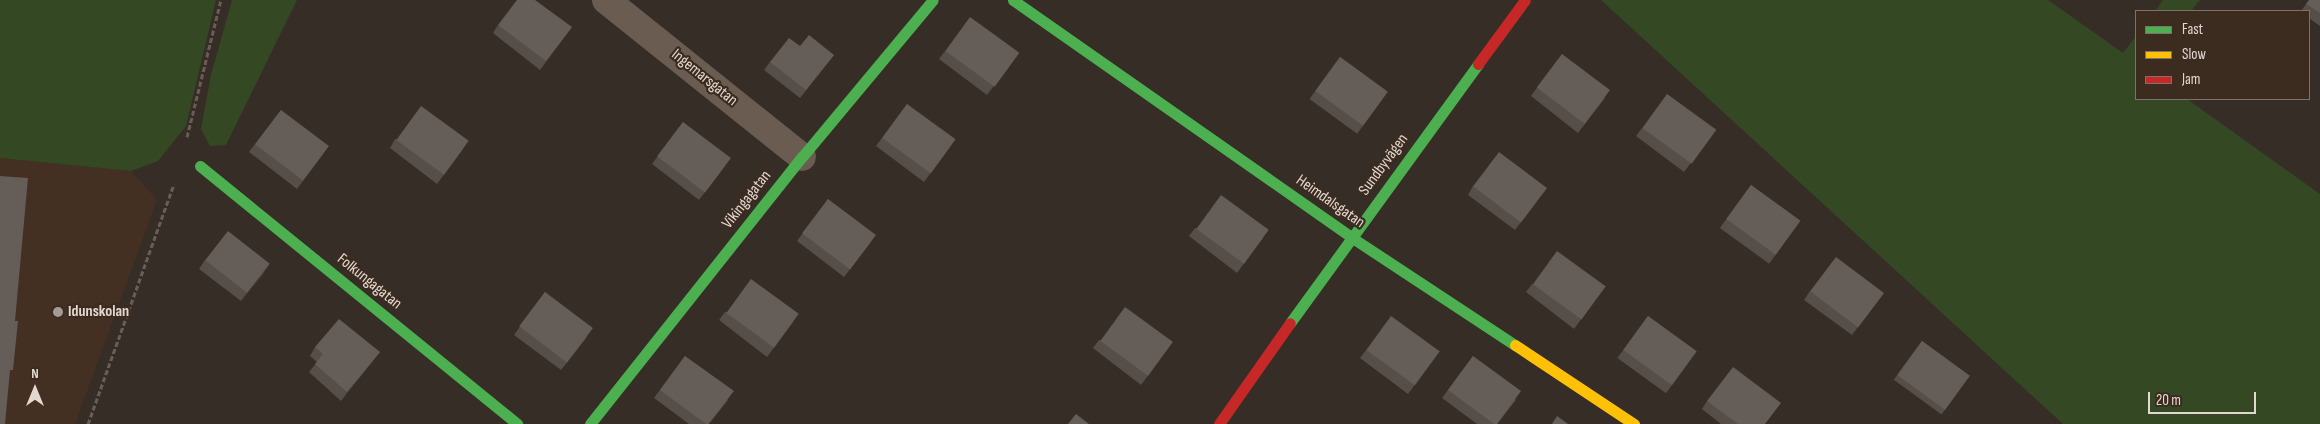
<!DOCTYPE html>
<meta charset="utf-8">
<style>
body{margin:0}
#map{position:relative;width:2320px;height:424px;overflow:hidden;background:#362d26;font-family:"Sofia Sans Condensed",sans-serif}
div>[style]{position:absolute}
.built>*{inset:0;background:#443022}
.green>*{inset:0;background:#354824}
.path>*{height:3px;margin-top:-1.5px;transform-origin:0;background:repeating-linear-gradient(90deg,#695e56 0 5px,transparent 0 7.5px)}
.street>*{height:28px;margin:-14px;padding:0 14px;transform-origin:14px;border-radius:14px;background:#6b5c51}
.fast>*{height:11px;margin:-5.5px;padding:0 5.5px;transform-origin:5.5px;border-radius:5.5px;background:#4caf50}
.slow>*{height:11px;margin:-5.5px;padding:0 5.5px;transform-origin:5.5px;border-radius:5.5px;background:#ffc107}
.jam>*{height:11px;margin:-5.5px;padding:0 5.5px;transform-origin:5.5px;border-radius:5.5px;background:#c62828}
.wall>*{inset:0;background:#564e48;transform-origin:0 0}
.shaded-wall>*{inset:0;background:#433b34}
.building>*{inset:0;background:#655d57;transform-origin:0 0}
.dots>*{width:14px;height:14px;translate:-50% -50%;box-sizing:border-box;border:2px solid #3c2c20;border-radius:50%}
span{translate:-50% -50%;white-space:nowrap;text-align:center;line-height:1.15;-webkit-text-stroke:4.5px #3c2c20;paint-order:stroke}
.street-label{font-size:16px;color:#e3d8d1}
.poi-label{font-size:16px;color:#e3d8d1;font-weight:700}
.left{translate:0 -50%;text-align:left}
.legend{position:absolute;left:2135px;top:10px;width:175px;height:90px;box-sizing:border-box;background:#3c2c20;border:1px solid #7f7167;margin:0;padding:6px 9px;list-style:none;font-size:15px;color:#e3d8d1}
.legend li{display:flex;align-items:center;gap:10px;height:25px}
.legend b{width:25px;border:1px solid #7f7167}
.north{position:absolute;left:10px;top:364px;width:50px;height:50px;-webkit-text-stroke:4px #3c2c20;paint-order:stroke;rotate:0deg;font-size:14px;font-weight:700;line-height:20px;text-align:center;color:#e3d8d1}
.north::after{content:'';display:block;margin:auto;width:18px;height:22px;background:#e3d8d1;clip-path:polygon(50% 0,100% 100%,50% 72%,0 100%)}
.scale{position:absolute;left:2148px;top:392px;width:108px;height:22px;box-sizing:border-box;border:2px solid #e3d8d1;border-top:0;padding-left:6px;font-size:15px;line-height:18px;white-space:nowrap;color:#e3d8d1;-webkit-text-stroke:4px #3c2c20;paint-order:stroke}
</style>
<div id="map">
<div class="built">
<i style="clip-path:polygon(0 158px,131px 171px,157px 200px,75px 424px,0 424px)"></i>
</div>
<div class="green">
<i style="clip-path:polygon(0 0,216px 0,186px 126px,158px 161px,131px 171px,0 158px)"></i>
<i style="clip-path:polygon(232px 0,297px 0,226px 145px,210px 146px,201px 129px,211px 75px)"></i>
<i style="clip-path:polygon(1601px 0,2048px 0,2123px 53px,2136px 36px,2136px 99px,2187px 99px,2320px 194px,2320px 424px,2063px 424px)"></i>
<i style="clip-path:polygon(2163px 0,2200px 0,2191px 11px,2155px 11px)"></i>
</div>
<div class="path">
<i style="left:187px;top:137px;width:141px;rotate:-76.1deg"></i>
<i style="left:88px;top:424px;width:255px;rotate:-70.3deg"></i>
</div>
<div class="street">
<i style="left:606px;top:0;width:251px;rotate:38.7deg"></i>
</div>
<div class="fast">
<i style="left:1013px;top:0;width:413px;rotate:35deg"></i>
<i style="left:1351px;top:237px;width:196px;rotate:33.4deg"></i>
<i style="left:200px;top:166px;width:409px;rotate:39.1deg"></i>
<i style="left:1290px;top:323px;width:320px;rotate:-54deg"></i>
<i style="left:590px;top:424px;width:341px;rotate:-51.6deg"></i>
<i style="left:802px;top:157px;width:204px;rotate:-50.2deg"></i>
</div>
<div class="slow">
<i style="left:1515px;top:345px;width:143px;rotate:33.6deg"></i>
</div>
<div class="jam">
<i style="left:1478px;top:64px;width:79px;rotate:-53.7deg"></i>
<i style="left:1219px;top:424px;width:123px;rotate:-54.9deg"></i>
</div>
<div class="wall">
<i style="clip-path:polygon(2309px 0,2320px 0,2320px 26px,2309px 18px,2309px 11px,2301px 11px)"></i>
<i style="clip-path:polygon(498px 25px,572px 27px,540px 70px,493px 33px)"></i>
<i style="clip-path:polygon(800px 46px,834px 55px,800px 98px,764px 70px,770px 62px)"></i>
<i style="clip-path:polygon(945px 51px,1019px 53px,987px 95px,939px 59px)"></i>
<i style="clip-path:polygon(1562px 54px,1605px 98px,1578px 133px,1531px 96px)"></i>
<i style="left:1340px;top:57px;width:59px;height:52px;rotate:36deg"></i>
<i style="clip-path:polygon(907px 104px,950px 147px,924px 182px,876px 146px)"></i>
<i style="clip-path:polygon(281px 110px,323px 154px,297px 189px,249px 152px)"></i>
<i style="clip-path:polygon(683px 122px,725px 166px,699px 200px,652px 164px)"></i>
<i style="clip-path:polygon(1642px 128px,1716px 130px,1684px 172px,1636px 136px)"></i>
<i style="clip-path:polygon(395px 139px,463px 149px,437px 184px,390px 148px)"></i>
<i style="left:1751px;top:185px;width:61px;height:53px;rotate:36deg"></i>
<i style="clip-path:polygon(1473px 186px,1547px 188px,1515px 230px,1468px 195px)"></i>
<i style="clip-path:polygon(828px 199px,870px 243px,844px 277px,797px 241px)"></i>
<i style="clip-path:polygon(1195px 228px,1263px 238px,1237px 273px,1189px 236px)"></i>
<i style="clip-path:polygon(205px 260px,264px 273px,241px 301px,199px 269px)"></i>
<i style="clip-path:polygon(1532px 284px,1606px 286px,1574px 329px,1526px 292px)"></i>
<i style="clip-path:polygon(1810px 291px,1884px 293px,1852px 335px,1804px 300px)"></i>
<i style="clip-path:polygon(545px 292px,587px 337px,561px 370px,514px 335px)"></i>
<i style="clip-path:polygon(725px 312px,793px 322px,767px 357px,719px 320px)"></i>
<i style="left:1648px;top:316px;width:60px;height:52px;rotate:36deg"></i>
<i style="clip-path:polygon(1099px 340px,1173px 342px,1141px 385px,1093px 348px)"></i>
<i style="left:1922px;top:341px;width:59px;height:48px;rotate:36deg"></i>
<i style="clip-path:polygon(315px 347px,380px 352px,341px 401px,309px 372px,317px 362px,310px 356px)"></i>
<i style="clip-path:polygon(1366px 350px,1440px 351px,1408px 394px,1360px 358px)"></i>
<i style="clip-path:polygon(685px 356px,728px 400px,709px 424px,689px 424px,654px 398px)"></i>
<i style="clip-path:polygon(1473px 356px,1516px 400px,1497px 424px,1477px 424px,1442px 398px)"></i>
<i style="clip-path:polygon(1707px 401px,1765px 424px,1721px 424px,1702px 409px)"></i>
</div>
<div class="shaded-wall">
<i style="clip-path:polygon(270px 264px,264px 273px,241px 301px,247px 292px)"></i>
<i style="clip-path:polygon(380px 352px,374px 360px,341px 401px,347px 392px)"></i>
</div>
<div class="building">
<i style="clip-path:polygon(517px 0,535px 0,572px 27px,546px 61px,498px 25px)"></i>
<i style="clip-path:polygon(2309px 0,2320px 0,2320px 13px,2306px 4px)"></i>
<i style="left:970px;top:17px;width:61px;height:42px;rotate:36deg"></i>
<i style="clip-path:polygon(809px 35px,834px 55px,806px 90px,770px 62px,789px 38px,800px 46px)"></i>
<i style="left:1562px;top:54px;width:60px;height:42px;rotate:37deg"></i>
<i style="left:1340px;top:57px;width:59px;height:42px;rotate:36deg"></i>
<i style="left:1667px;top:94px;width:61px;height:42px;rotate:36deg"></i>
<i style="left:907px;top:104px;width:60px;height:42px;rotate:36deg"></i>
<i style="left:421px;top:106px;width:59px;height:42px;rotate:36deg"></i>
<i style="left:281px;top:110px;width:60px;height:43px;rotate:37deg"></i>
<i style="left:683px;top:122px;width:60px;height:43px;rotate:37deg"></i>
<i style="left:1499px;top:152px;width:60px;height:43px;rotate:37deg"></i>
<i style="clip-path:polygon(0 176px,28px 178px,15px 321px,18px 321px,13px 370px,10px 370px,5px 424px,0 424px)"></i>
<i style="left:1751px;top:185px;width:61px;height:42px;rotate:36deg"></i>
<i style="left:1221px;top:195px;width:59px;height:42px;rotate:36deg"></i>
<i style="left:828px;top:199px;width:60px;height:43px;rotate:37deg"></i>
<i style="left:228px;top:231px;width:53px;height:37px;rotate:38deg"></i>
<i style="left:1557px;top:251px;width:60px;height:41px;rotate:36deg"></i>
<i style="left:1836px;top:257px;width:60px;height:43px;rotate:37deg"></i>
<i style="left:751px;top:279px;width:59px;height:42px;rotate:36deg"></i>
<i style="left:545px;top:292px;width:60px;height:43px;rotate:37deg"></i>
<i style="left:1125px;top:307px;width:59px;height:42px;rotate:36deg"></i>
<i style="left:1391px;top:316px;width:60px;height:42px;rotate:36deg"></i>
<i style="left:1648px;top:316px;width:60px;height:42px;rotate:36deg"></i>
<i style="clip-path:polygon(339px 319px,380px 352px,347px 392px,315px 364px,323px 354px,315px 347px)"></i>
<i style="left:1922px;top:341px;width:59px;height:42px;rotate:36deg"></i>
<i style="clip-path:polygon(685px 356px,734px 391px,708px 424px,706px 424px,660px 390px)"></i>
<i style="clip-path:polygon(1473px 356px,1521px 391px,1497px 424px,1494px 424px,1448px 390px)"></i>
<i style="clip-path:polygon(1733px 367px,1781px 403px,1765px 424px,1738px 424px,1707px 401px)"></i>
<i style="clip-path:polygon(1076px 414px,1089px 424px,1068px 424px)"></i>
<i style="clip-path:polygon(1557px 416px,1568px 424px,1552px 424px)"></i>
</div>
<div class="dots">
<i style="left:58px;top:312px;background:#a69c95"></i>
</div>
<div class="street-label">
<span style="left:704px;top:78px;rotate:39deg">Ingemarsgatan</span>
<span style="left:1384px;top:165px;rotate:-54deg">Sundbyvägen</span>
<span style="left:747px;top:200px;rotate:-52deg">Vikingagatan</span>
<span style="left:1330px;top:202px;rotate:35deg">Heimdalsgatan</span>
<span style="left:369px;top:282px;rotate:39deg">Folkungagatan</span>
</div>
<div class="poi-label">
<span class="left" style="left:68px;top:312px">Idunskolan</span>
</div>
<ul class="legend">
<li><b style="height:6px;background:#4caf50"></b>Fast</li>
<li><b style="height:6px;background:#ffc107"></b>Slow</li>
<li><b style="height:6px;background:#c62828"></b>Jam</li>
</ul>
<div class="north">N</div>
<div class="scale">20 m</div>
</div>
